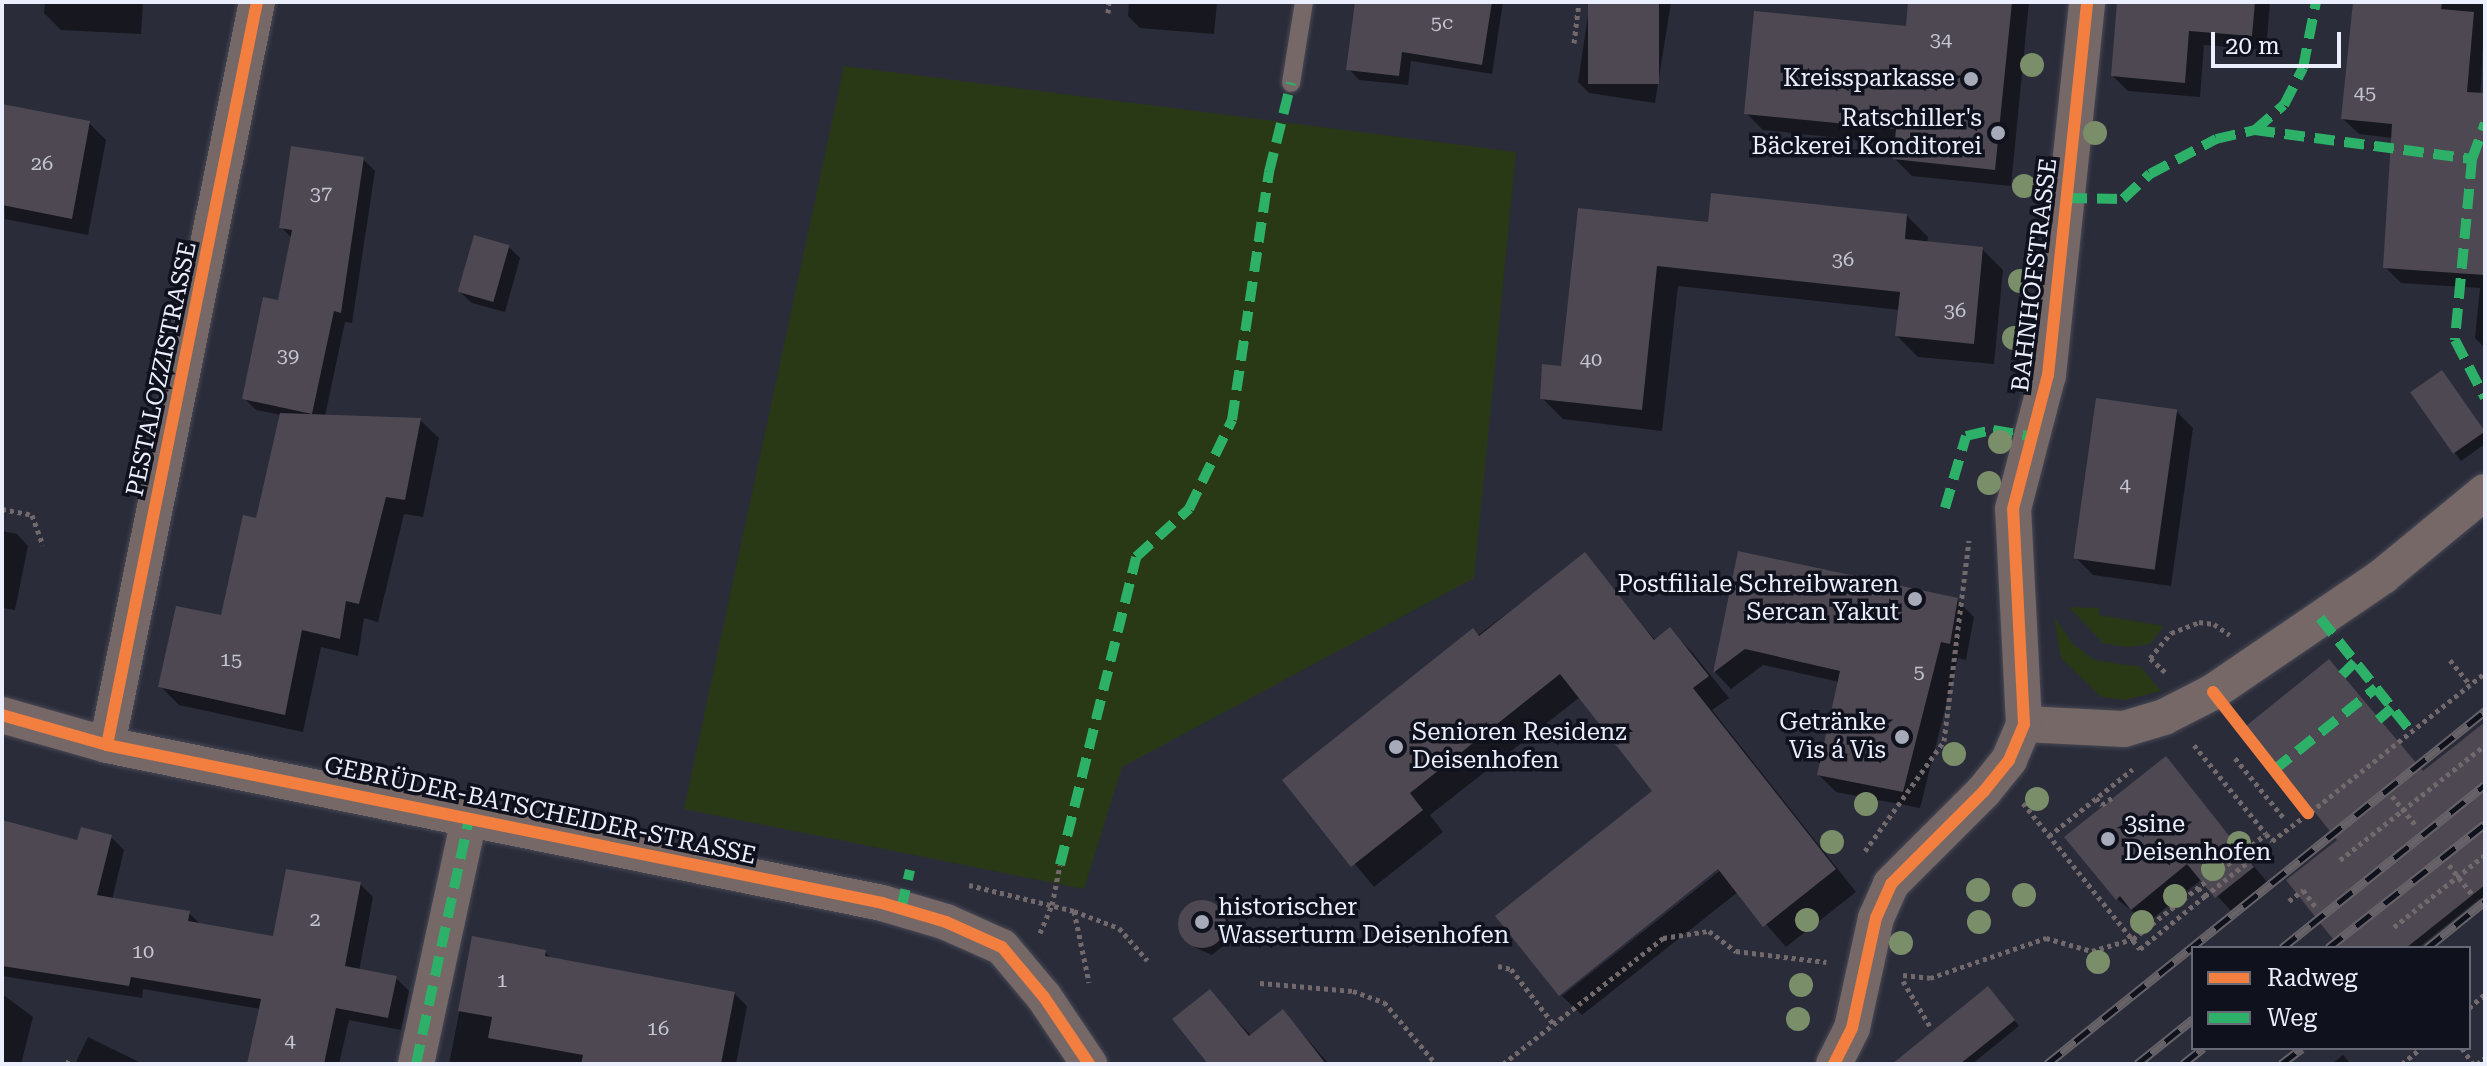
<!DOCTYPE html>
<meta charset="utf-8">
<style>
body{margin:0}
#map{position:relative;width:2487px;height:1066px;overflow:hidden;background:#2a2c3a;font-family:"Roboto Serif",serif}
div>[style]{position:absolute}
.green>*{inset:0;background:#2a3915}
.shadow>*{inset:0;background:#0007}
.building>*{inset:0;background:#4d4851;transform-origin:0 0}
.round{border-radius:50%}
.path>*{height:5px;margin-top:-2.5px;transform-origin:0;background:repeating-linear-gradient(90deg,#71696b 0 4px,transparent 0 8px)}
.roads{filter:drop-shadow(0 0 2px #474854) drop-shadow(0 0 2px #474854)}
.service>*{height:18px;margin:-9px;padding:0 9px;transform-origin:9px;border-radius:9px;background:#756866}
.minor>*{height:36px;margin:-18px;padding:0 18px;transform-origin:18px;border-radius:18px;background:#756866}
.rail>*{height:9px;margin-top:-4.5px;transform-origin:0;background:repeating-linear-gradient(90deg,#0f111d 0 18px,#666268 0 36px);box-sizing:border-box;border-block:2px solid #666268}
.quiet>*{height:10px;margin-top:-5px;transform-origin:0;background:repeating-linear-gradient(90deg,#2db169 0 20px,transparent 0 30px)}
.cycleway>*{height:12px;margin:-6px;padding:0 6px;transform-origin:6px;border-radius:6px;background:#f27e40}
.trees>*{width:24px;height:24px;margin:-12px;border-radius:50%;background:#7a8e69}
.dots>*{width:22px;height:22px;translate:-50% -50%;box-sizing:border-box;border:4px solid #0f111d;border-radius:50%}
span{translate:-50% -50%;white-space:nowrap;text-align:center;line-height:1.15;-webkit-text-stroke:7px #0f111d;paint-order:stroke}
.number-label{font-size:20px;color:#c4c4d2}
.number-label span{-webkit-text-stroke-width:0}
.poi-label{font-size:24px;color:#ebeefd}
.right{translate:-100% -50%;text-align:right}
.left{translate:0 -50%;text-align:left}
.street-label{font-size:24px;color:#ebeefd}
.frame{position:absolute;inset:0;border:4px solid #ebeefd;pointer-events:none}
.legend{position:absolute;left:2191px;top:946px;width:280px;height:104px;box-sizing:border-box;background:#0f111d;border:2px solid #676977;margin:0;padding:10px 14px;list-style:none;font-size:24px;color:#ebeefd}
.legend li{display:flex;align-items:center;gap:16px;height:40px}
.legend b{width:40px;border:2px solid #676977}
.scale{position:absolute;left:2211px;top:32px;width:130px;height:36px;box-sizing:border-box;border:4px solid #ebeefd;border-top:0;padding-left:10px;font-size:24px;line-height:28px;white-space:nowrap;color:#ebeefd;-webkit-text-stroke:6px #0f111d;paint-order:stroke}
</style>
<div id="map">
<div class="green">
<i style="clip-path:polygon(844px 66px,1516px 152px,1474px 578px,1122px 767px,1084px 889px,684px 809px)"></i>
<i style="clip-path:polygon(2069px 607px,2099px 608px,2099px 615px,2164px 626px,2150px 644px,2128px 647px,2103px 643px)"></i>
<i style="clip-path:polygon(2054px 617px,2073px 644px,2094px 660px,2141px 667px,2161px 691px,2124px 700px,2101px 697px,2061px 658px)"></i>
</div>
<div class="shadow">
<i style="clip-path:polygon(45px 2px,143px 2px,141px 34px,61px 30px,44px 13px)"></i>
<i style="clip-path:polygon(1129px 2px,1217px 2px,1214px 34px,1140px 28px,1128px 16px)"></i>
<i style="clip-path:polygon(1400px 2px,1503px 2px,1492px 74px,1411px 61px,1408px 85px,1359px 80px,1349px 69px)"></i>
<i style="clip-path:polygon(1590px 2px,1671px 2px,1655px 103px,1589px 93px,1578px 82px)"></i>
<i style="clip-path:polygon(1910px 2px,2029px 2px,2011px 186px,1912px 176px,1895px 159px,1896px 144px,1763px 130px,1746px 113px,1907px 28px)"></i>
<i style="clip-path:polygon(2119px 2px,2270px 2px,2266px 50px,2204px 45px,2200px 97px,2128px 91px,2113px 76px)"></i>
<i style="clip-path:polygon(2367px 2px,2485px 2px,2478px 143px,2485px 144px,2485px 348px,2475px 338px,2480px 288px,2401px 283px,2385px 267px,2393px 138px,2359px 134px,2343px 119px)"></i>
<i style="clip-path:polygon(89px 123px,106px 140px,88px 235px,5px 219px,2px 129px)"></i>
<i style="clip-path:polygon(363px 159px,375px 171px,352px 323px,345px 322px,325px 416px,420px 420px,439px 438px,423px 517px,404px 514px,378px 622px,364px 618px,358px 656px,321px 647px,303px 732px,179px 705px,161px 687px,223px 617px,257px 520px,282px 415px,256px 410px,244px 398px,279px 302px,293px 239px,281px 227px)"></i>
<i style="clip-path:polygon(1580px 210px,1710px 225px,1907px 216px,1928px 237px,1927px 243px,1982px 249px,2003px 270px,1994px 364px,1918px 357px,1897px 336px,1900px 310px,1678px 286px,1662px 431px,1563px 419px,1542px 398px,1563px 368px)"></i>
<i style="clip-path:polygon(509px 247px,520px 258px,505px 312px,472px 303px,460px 292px)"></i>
<i style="clip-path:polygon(2447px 378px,2485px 432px,2485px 444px,2461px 461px,2412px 394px)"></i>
<i style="clip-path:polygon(2176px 411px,2193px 428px,2171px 586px,2093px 575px,2076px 558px)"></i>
<i style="clip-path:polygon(2px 531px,17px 534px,28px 546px,15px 610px,2px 608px)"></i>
<i style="clip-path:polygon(1740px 553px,1957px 600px,1974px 617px,1966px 660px,1958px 658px,1920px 808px,1836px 792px,1819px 775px,1839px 682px,1763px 665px,1731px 689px,1715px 672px)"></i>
<i style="clip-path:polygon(1585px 555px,1656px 641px,1670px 630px,1691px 651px,1729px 698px,1712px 710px,1856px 892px,1786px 947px,1738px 892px,1582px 1015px,1562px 996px,1727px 865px,1655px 792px,1580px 697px,1430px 815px,1443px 832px,1374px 887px,1285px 780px)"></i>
<i style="clip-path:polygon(2485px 725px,2485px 906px,2479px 899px,2418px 948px,2343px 948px,2423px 774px)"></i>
<i style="clip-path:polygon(2166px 758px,2267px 882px,2231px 911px,2202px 879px,2147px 923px,2117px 899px,2067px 837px)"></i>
<i style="clip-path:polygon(2px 822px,79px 842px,111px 837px,124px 850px,112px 900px,189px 913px,201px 925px,275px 939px,360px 884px,373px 897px,359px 971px,396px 978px,409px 991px,401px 1030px,349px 1020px,339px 1064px,249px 1064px,261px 1009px,143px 989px,142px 998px,2px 976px)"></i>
<i style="clip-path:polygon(1199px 902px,1228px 919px,1227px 943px,1212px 955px,1194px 947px,1181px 930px,1188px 907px)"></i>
<i style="clip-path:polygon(474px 938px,545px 952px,552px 959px,734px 993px,747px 1006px,736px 1064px,449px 1064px)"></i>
<i style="clip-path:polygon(1210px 991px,1251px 1036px,1283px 1012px,1329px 1064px,1210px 1064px)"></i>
<i style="clip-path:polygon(2px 994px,33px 1017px,21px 1064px,2px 1064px)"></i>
<i style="clip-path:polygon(1993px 994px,2019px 1026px,1972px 1064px,1895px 1064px)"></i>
<i style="clip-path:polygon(88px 1037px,143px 1064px,75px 1064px)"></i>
<i style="clip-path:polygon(2343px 1055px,2351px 1064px,2332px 1064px)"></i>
</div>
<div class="building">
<i style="clip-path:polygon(1355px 2px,1492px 2px,1482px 65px,1402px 52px,1399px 76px,1346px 70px)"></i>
<i style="left:1588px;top:2px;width:71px;height:82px"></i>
<i style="clip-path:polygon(1908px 2px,2012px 2px,1995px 170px,1893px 159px,1896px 129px,1744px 114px,1754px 11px,1906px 26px)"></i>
<i style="clip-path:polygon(2117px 2px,2255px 2px,2252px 36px,2189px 31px,2185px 83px,2111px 76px)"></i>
<i style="clip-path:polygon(2353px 2px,2442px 2px,2441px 9px,2474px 12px,2467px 92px,2485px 93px,2485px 275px,2383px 268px,2392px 124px,2341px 119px)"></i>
<i style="clip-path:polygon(2px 104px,90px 121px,72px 219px,2px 205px)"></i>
<i style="clip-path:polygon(291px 146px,364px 157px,341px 313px,334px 311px,312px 414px,242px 399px,263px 297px,278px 300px,292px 230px,279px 228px)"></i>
<i style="clip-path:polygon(1711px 193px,1907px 214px,1905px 239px,1983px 247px,1974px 344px,1895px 336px,1900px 292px,1657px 266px,1642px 410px,1540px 399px,1542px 364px,1561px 366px,1578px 208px,1708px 222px)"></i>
<i style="left:474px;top:235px;width:37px;height:59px;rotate:16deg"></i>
<i style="left:2442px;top:370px;width:75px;height:39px;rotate:55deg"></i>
<i style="left:2096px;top:398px;width:82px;height:162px;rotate:8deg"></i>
<i style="clip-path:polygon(280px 413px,421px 418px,405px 500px,386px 497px,359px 604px,346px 601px,340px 639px,302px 630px,285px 715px,158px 687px,176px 606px,221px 615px,243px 515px,256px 518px)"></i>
<i style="clip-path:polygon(1738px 551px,1958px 598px,1950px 644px,1941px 642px,1903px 792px,1817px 775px,1840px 671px,1745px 649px,1713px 673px)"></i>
<i style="clip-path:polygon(1585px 552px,1654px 640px,1670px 627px,1709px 676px,1693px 688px,1836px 869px,1763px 927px,1718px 869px,1559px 996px,1495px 916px,1652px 791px,1560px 674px,1410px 793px,1423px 810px,1351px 867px,1282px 780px,1473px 628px,1479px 636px)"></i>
<i style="clip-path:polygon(2329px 659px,2423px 771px,2485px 722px,2485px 885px,2406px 948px,2340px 948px,2286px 880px,2337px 840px,2246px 726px)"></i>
<i style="clip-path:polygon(2166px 756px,2254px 867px,2215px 898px,2187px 864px,2131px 910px,2120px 896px,2116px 900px,2064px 837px)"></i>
<i style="clip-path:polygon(2px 820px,77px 840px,81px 827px,112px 835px,97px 895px,190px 911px,188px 921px,273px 936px,286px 869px,361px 882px,345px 966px,397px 976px,388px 1018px,336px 1008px,324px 1064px,247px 1064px,261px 999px,131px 977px,129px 986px,2px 966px)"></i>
<i class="round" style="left:1178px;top:900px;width:48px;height:48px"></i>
<i style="clip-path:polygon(472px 936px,546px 950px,545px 956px,735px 992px,721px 1064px,581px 1064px,583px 1055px,488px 1038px,492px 1017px,458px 1011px)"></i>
<i style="clip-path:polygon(1988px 986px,2015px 1020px,1960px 1064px,1892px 1064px)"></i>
<i style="clip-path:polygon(1210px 989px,1249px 1036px,1283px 1009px,1326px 1064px,1208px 1064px,1172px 1019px)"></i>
</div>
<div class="path">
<i style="left:1108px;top:13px;width:11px;rotate:-85deg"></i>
<i style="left:1574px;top:43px;width:41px;rotate:-83deg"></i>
<i style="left:2px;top:509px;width:31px;rotate:11deg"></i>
<i style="left:32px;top:515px;width:32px;rotate:70deg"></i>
<i style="left:2450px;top:660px;width:32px;rotate:51deg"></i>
<i style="left:2165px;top:672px;width:21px;rotate:-137deg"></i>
<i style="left:2150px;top:658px;width:33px;rotate:-50deg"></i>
<i style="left:2171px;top:633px;width:30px;rotate:-21deg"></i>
<i style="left:2199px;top:622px;width:15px;rotate:8deg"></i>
<i style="left:2214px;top:624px;width:19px;rotate:35deg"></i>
<i style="left:2194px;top:745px;width:114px;rotate:51deg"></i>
<i style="left:2235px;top:758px;width:76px;rotate:50.9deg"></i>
<i style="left:2392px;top:796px;width:40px;rotate:51deg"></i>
<i style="left:2096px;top:798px;width:9px;rotate:49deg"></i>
<i style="left:2102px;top:805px;width:14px;rotate:-36deg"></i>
<i style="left:2023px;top:803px;width:187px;rotate:51.3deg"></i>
<i style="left:2140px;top:949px;width:84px;rotate:-39.2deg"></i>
<i style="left:2049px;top:836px;width:107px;rotate:-38.6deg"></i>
<i style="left:1865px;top:851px;width:135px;rotate:-54.3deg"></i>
<i style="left:1944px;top:741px;width:202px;rotate:-82.9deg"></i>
<i style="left:2340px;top:860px;width:185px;rotate:-38.4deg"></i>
<i style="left:2449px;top:865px;width:37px;rotate:52deg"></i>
<i style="left:969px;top:885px;width:108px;rotate:13.9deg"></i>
<i style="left:1074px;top:911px;width:48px;rotate:20.7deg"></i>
<i style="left:1119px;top:928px;width:43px;rotate:48.8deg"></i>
<i style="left:2198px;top:888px;width:11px;rotate:49deg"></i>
<i style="left:2205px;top:896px;width:74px;rotate:-38.4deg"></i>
<i style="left:2289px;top:901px;width:18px;rotate:-38deg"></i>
<i style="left:2303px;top:890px;width:21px;rotate:53deg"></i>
<i style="left:1074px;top:911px;width:73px;rotate:78.1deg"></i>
<i style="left:2394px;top:927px;width:116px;rotate:-38.4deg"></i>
<i style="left:1040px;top:933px;width:30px;rotate:-67deg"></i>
<i style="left:1052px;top:905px;width:41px;rotate:-78.7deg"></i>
<i style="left:1498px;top:966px;width:13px;rotate:13deg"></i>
<i style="left:1511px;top:969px;width:72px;rotate:52.3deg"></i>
<i style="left:1903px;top:975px;width:27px;rotate:6deg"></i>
<i style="left:1930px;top:978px;width:123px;rotate:-19deg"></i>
<i style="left:2046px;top:938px;width:48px;rotate:15.8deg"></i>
<i style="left:2092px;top:951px;width:43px;rotate:-16.3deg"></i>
<i style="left:2133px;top:939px;width:169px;rotate:-38.3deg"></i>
<i style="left:2266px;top:834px;width:9px;rotate:49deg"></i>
<i style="left:2272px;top:841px;width:56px;rotate:-37.1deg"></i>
<i style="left:2317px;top:807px;width:215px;rotate:-38.6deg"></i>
<i style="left:1903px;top:981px;width:55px;rotate:59.2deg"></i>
<i style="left:1260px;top:983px;width:93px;rotate:4.9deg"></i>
<i style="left:1353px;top:991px;width:33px;rotate:20deg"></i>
<i style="left:1384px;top:1002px;width:81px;rotate:50deg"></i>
<i style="left:2469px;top:1008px;width:21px;rotate:-41deg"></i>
<i style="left:2462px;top:1048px;width:19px;rotate:55deg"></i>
<i style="left:67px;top:1064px;width:4px;rotate:-63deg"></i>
<i style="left:1503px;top:1064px;width:204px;rotate:-38.2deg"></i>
<i style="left:1663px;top:938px;width:47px;rotate:-8.7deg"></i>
<i style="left:1709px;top:931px;width:34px;rotate:37deg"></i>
<i style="left:1736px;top:951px;width:91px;rotate:7deg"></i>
<i style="left:2402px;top:1064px;width:25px;rotate:-40deg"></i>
<i style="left:2477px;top:1064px;width:10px;rotate:-37deg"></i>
</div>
<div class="roads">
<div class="service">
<i style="left:1291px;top:83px;width:82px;rotate:-80.9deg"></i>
</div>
<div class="minor">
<i style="left:2px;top:715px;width:109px;rotate:15.9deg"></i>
<i style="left:107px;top:745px;width:791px;rotate:11.52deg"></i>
<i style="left:882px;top:903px;width:67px;rotate:16.5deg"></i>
<i style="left:946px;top:922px;width:61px;rotate:24.1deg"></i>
<i style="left:1002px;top:947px;width:65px;rotate:50deg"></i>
<i style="left:1044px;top:997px;width:81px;rotate:56.1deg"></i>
<i style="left:2024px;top:724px;width:100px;rotate:2.9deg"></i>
<i style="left:2124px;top:729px;width:42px;rotate:-16.7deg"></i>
<i style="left:2164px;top:717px;width:55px;rotate:-27deg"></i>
<i style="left:2213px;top:692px;width:206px;rotate:-34.3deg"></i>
<i style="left:2383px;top:576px;width:132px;rotate:-39.5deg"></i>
<i style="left:107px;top:745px;width:758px;rotate:-78.59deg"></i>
<i style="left:416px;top:1064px;width:251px;rotate:-77.8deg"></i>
<i style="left:1834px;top:1064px;width:40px;rotate:-63.4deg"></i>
<i style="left:1852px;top:1028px;width:113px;rotate:-77.7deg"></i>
<i style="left:1876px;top:918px;width:37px;rotate:-66deg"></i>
<i style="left:1891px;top:884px;width:132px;rotate:-45deg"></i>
<i style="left:1984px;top:791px;width:40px;rotate:-51deg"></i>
<i style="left:2009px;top:760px;width:39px;rotate:-67deg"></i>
<i style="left:2024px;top:724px;width:215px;rotate:-92.9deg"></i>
<i style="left:2013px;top:509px;width:138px;rotate:-75.4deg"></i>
<i style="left:2048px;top:375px;width:375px;rotate:-84deg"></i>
</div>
</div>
<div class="rail">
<i style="left:2282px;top:948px;width:260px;rotate:-38.8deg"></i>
<i style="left:2328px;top:948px;width:200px;rotate:-38.3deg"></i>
<i style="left:2427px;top:948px;width:75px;rotate:-39deg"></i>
<i style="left:2047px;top:1064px;width:563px;rotate:-38.87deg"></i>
<i style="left:2137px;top:1064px;width:72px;rotate:-38.8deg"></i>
<i style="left:2183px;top:1064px;width:26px;rotate:-39deg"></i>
<i style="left:2281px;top:1064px;width:26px;rotate:-37deg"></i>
</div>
<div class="quiet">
<i style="left:2255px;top:130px;width:219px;rotate:7.6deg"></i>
<i style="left:2472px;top:159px;width:38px;rotate:-70deg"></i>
<i style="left:2472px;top:159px;width:182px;rotate:95.4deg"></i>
<i style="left:2455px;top:340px;width:65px;rotate:62.7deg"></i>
<i style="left:2067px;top:198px;width:56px;rotate:1deg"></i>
<i style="left:2123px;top:199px;width:37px;rotate:-43deg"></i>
<i style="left:2150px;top:174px;width:75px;rotate:-27.9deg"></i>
<i style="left:2216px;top:139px;width:40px;rotate:-13deg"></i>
<i style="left:2255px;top:130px;width:38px;rotate:-41deg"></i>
<i style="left:2284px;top:105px;width:42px;rotate:-62.8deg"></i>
<i style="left:2303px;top:68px;width:67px;rotate:-78.9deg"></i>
<i style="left:1945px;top:508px;width:75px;rotate:-73.7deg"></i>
<i style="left:1966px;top:436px;width:28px;rotate:-13deg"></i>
<i style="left:1993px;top:430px;width:42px;rotate:9.7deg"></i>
<i style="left:2320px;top:618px;width:147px;rotate:51.3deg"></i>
<i style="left:2342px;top:675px;width:18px;rotate:-45deg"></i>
<i style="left:2378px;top:720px;width:18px;rotate:-41deg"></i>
<i style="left:2274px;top:770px;width:131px;rotate:-38.8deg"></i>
<i style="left:1060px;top:865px;width:317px;rotate:-76.1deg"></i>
<i style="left:1136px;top:557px;width:72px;rotate:-42.2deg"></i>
<i style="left:1189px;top:509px;width:99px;rotate:-64.2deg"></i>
<i style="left:1232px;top:420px;width:251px;rotate:-81.5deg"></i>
<i style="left:1269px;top:172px;width:92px;rotate:-76.1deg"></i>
<i style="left:901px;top:909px;width:40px;rotate:-77deg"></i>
<i style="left:416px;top:1064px;width:251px;rotate:-77.8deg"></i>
</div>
<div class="cycleway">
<i style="left:2213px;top:692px;width:154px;rotate:51.9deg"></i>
<i style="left:2px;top:715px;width:109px;rotate:15.9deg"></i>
<i style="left:107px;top:745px;width:791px;rotate:11.52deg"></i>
<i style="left:882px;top:903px;width:67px;rotate:16.5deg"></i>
<i style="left:946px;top:922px;width:61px;rotate:24.1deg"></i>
<i style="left:1002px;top:947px;width:65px;rotate:50deg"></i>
<i style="left:1044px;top:997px;width:81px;rotate:56.1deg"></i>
<i style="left:107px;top:745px;width:758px;rotate:-78.59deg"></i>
<i style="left:1834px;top:1064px;width:40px;rotate:-63.4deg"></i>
<i style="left:1852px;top:1028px;width:113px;rotate:-77.7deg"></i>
<i style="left:1876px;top:918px;width:37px;rotate:-66deg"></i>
<i style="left:1891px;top:884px;width:132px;rotate:-45deg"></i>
<i style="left:1984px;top:791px;width:40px;rotate:-51deg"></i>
<i style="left:2009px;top:760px;width:39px;rotate:-67deg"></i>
<i style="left:2024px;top:724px;width:215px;rotate:-92.9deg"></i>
<i style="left:2013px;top:509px;width:138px;rotate:-75.4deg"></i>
<i style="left:2048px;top:375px;width:375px;rotate:-84deg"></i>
</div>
<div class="trees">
<i style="left:2032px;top:65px"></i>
<i style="left:2095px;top:133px"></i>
<i style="left:2024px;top:186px"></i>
<i style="left:2020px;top:281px"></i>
<i style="left:2014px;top:338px"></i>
<i style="left:2000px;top:442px"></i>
<i style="left:1989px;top:483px"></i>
<i style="left:1954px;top:754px"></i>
<i style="left:2037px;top:799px"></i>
<i style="left:1866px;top:804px"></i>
<i style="left:1832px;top:842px"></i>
<i style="left:2239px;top:843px"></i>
<i style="left:2213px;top:869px"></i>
<i style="left:1978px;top:890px"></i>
<i style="left:2024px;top:895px"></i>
<i style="left:2175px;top:896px"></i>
<i style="left:1807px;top:920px"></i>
<i style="left:1979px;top:922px"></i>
<i style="left:2142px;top:922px"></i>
<i style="left:1901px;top:943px"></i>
<i style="left:2098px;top:962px"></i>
<i style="left:1801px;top:985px"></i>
<i style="left:1798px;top:1019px"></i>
</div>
<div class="dots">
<i style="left:1971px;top:79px;background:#a7aab9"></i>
<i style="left:1998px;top:133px;background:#a7aab9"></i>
<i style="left:1915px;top:599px;background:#a7aab9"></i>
<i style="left:1902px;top:737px;background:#a7aab9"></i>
<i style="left:1396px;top:747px;background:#a7aab9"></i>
<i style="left:2108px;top:839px;background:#a7aab9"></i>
<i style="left:1202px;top:922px;background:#a7aab9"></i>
</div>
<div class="number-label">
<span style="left:1442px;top:22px">5c</span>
<span style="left:1941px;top:39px">34</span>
<span style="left:2365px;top:92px">45</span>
<span style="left:42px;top:163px">26</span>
<span style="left:321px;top:193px">37</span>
<span style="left:1843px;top:259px">36</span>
<span style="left:1955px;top:310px">36</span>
<span style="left:288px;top:355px">39</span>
<span style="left:1591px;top:359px">40</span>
<span style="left:2125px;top:484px">4</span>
<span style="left:231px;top:659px">15</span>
<span style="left:1919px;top:671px">5</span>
<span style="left:315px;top:919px">2</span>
<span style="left:143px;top:951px">10</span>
<span style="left:502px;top:980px">1</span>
<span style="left:658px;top:1028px">16</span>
<span style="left:290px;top:1040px">4</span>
</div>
<div class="poi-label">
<span class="right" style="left:1955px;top:79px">Kreissparkasse</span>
<span class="right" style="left:1982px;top:133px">Ratschiller's<br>Bäckerei Konditorei</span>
<span class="right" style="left:1899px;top:599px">Postfiliale Schreibwaren<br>Sercan Yakut</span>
<span class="right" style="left:1886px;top:737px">Getränke<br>Vis á Vis</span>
<span class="left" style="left:1412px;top:747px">Senioren Residenz<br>Deisenhofen</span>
<span class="left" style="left:2124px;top:839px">3sine<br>Deisenhofen</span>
<span class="left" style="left:1218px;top:922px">historischer<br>Wasserturm Deisenhofen</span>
</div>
<div class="street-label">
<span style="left:2035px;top:275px;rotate:-83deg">BAHNHOFSTRASSE</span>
<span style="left:162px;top:369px;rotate:-78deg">PESTALOZZISTRASSE</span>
<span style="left:540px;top:811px;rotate:12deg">GEBRÜDER-BATSCHEIDER-STRASSE</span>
</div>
<div class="frame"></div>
<ul class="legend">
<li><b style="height:10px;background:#f27e40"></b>Radweg</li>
<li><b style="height:10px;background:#2db169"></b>Weg</li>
</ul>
<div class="scale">20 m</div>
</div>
